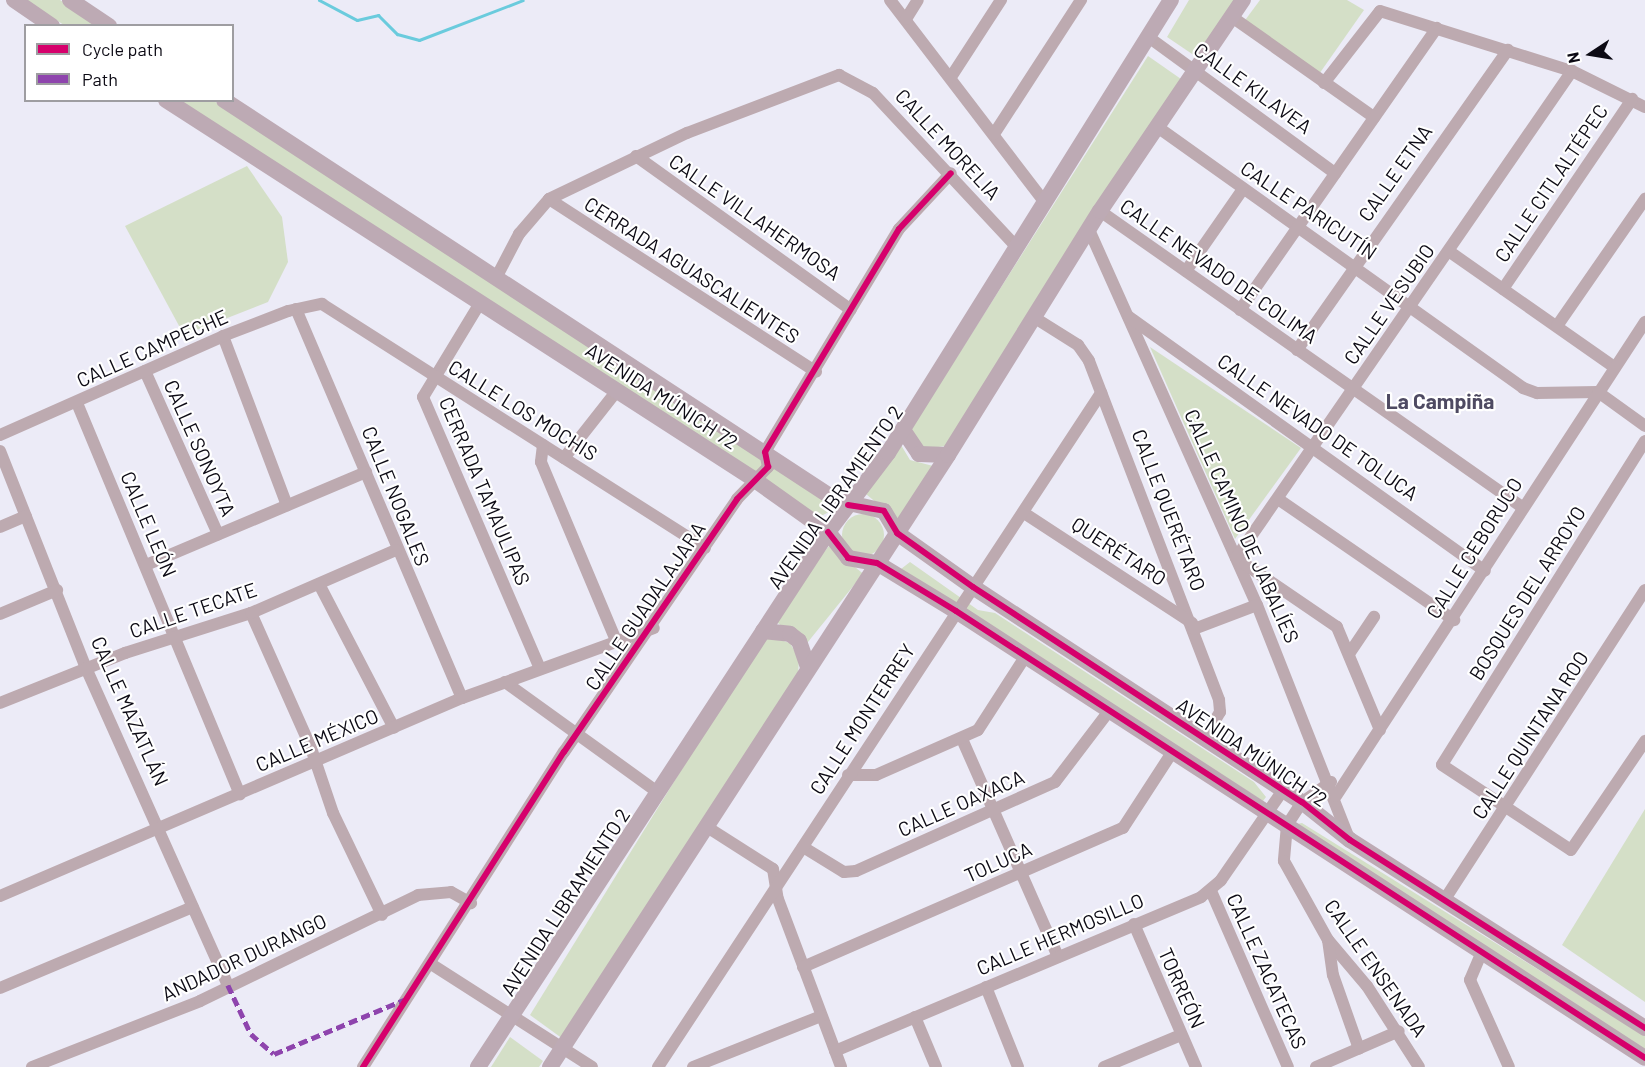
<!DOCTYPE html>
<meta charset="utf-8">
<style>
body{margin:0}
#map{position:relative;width:1645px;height:1067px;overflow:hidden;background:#ecebf7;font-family:Barlow,sans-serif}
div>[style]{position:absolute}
.green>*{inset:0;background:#d4dfc7;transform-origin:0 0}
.round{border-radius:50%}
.stream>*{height:3px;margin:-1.5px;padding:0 1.5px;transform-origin:1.5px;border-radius:1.5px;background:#6acbdd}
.minor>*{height:12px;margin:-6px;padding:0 6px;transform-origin:6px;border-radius:6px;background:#bdaab0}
.major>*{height:16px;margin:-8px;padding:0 8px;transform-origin:8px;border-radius:8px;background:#bdaab4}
.quiet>*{height:4.5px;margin-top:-2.25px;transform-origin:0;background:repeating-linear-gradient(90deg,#8e44ad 0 9px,transparent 0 13.5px)}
.cycleway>*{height:6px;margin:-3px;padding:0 3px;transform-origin:3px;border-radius:3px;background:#d6006c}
span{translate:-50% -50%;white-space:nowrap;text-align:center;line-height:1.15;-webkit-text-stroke:4.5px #fff;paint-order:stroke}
.street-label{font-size:20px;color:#0c0a14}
.neighbourhood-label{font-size:21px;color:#4e4a62;font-weight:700}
.legend{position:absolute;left:24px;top:24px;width:210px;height:78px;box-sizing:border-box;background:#fff;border:2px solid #9e9da1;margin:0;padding:8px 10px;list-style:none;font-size:18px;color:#0c0a14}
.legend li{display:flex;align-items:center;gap:12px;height:30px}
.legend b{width:30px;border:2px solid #9e9da1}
.north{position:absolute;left:1561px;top:24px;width:60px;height:60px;-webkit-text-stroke:4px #fff;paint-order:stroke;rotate:258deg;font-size:16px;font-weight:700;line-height:24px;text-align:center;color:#0c0a14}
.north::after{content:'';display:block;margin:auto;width:21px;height:27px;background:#0c0a14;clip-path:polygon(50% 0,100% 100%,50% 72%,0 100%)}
</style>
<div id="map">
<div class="green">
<i style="clip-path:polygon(25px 0,60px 0,99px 25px,64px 25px)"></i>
<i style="clip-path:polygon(1189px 0,1240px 0,1201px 60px,1167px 37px)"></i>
<i style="clip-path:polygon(1260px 0,1347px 0,1364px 10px,1317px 77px,1243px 23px)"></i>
<i style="clip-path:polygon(1148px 56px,1181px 79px,952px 445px,918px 450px,911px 429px)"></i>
<i style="clip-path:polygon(179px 101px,214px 101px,831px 504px,829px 512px,817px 518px)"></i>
<i style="clip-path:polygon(247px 166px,282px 217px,288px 262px,268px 302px,184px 335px,125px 226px)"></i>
<i style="clip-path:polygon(1150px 347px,1301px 448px,1235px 539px)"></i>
<i style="clip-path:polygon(901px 445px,910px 460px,937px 467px,898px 521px,866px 494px)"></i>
<i class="round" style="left:842px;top:514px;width:42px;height:42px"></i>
<i style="left:829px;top:546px;width:44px;height:92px;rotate:39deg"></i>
<i style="clip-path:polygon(910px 562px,978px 610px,995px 613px,1254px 782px,1266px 797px,1263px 801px,901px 569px)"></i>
<i style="clip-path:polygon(771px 637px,790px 643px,799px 659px,798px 675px,563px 1039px,530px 1015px,759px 644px)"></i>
<i style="clip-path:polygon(1645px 809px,1645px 1002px,1562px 945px)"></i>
<i style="clip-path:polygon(1302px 823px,1645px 1036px,1645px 1054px,1297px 824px)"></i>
<i style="clip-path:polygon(510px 1037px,543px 1061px,539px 1067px,491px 1067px)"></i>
</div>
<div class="stream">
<i style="left:319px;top:0;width:43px;rotate:27.8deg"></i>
<i style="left:357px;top:20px;width:22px;rotate:-13deg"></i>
<i style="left:378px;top:15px;width:27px;rotate:45deg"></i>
<i style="left:397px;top:34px;width:23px;rotate:15deg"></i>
<i style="left:419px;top:40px;width:111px;rotate:-21deg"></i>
</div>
<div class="minor">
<i style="left:890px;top:0;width:252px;rotate:52.6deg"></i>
<i style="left:1232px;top:17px;width:174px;rotate:35.2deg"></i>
<i style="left:906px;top:19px;width:22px;rotate:-58deg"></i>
<i style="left:1147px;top:36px;width:233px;rotate:36.1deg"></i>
<i style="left:951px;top:77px;width:92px;rotate:-57deg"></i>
<i style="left:1324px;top:83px;width:91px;rotate:-52.1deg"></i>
<i style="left:1380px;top:11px;width:201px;rotate:17.4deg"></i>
<i style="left:1572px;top:71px;width:81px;rotate:26.3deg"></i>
<i style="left:1156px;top:126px;width:451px;rotate:35.5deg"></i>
<i style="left:1523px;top:388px;width:15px;rotate:20deg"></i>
<i style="left:1537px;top:393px;width:61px;rotate:-0.9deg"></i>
<i style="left:1598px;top:392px;width:58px;rotate:35.9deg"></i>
<i style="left:994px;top:134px;width:160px;rotate:-57deg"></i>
<i style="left:636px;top:156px;width:264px;rotate:35.6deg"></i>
<i style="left:549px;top:199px;width:318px;rotate:32.9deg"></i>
<i style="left:1100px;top:211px;width:515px;rotate:35.05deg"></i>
<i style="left:1090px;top:232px;width:409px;rotate:65.9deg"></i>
<i style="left:1257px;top:605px;width:251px;rotate:68.5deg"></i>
<i style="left:1450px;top:252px;width:200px;rotate:35deg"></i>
<i style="left:1186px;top:271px;width:100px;rotate:-55.2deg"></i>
<i style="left:496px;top:278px;width:50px;rotate:-62.4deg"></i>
<i style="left:519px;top:234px;width:46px;rotate:-49.4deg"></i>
<i style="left:549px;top:199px;width:153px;rotate:-25.6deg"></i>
<i style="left:687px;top:133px;width:163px;rotate:-20.9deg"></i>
<i style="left:839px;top:75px;width:38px;rotate:28deg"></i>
<i style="left:873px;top:93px;width:207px;rotate:47deg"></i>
<i style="left:1503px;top:289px;width:230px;rotate:-55.8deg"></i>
<i style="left:480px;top:303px;width:110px;rotate:121.2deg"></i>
<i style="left:423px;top:397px;width:296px;rotate:66.7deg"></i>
<i style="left:296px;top:309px;width:423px;rotate:66.9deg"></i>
<i style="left:1240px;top:310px;width:344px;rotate:-55.1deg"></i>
<i style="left:1129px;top:317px;width:437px;rotate:35.5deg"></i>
<i style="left:1035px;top:318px;width:51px;rotate:32.1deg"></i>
<i style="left:1078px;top:345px;width:19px;rotate:55deg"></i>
<i style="left:1089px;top:361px;width:363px;rotate:69deg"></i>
<i style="left:1219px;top:700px;width:12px;rotate:85deg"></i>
<i style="left:1220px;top:712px;width:31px;rotate:121deg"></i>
<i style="left:1557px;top:326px;width:155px;rotate:-55.3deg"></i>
<i style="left:223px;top:336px;width:181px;rotate:69.3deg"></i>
<i style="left:1297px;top:350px;width:367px;rotate:-54.9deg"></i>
<i style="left:145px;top:371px;width:179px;rotate:65.9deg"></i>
<i style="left:77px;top:403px;width:424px;rotate:67.4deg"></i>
<i style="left:0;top:435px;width:244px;rotate:-23.9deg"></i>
<i style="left:223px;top:336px;width:70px;rotate:-21deg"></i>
<i style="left:288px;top:311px;width:35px;rotate:-12deg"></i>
<i style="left:322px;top:304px;width:454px;rotate:32.5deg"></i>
<i style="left:1645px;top:441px;width:382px;rotate:122.1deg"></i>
<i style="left:1442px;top:765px;width:154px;rotate:33.4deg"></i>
<i style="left:1571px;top:850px;width:132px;rotate:-55.8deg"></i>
<i style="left:543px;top:445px;width:17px;rotate:97deg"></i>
<i style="left:541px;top:462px;width:193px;rotate:67.2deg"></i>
<i style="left:0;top:451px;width:233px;rotate:68.4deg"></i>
<i style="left:86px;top:668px;width:347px;rotate:65.9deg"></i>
<i style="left:564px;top:458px;width:84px;rotate:-51.8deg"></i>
<i style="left:1278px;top:499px;width:214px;rotate:34.5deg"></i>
<i style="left:1024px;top:513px;width:201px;rotate:33.2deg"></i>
<i style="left:0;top:527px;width:28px;rotate:-23deg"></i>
<i style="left:146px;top:565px;width:239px;rotate:-22.9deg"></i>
<i style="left:319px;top:584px;width:162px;rotate:62.5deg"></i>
<i style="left:251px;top:613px;width:148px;rotate:66deg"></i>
<i style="left:311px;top:748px;width:69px;rotate:71.3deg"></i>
<i style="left:333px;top:813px;width:113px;rotate:64.3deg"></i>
<i style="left:0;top:614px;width:62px;rotate:-22.8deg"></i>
<i style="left:1194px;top:629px;width:67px;rotate:-20.9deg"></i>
<i style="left:1349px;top:654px;width:45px;rotate:-56deg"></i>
<i style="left:505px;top:682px;width:186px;rotate:35.8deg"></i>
<i style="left:0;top:703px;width:135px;rotate:-21.8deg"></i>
<i style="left:125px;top:653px;width:132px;rotate:-17.6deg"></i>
<i style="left:251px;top:613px;width:158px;rotate:-23.5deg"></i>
<i style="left:1380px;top:730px;width:112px;rotate:-112.7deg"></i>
<i style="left:1337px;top:627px;width:122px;rotate:-145.7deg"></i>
<i style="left:1236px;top:558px;width:592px;rotate:-55.4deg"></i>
<i style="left:962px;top:739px;width:238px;rotate:66.2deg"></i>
<i style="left:848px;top:775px;width:28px"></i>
<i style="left:876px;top:775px;width:111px;rotate:-23.8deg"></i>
<i style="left:978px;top:730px;width:87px;rotate:-57.2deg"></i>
<i style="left:1331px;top:782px;width:35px;rotate:145deg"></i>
<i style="left:1302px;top:802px;width:27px;rotate:123deg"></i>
<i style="left:1287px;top:825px;width:36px;rotate:95deg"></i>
<i style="left:1284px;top:861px;width:90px;rotate:60.9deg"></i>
<i style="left:1328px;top:940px;width:60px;rotate:49.7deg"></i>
<i style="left:1367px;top:986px;width:96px;rotate:57.3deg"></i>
<i style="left:1336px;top:796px;width:566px;rotate:-56.9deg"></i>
<i style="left:707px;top:827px;width:78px;rotate:32.5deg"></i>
<i style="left:773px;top:869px;width:30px;rotate:81deg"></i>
<i style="left:778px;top:899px;width:179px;rotate:69.4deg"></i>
<i style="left:803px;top:847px;width:48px;rotate:31.4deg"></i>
<i style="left:844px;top:872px;width:12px;rotate:-5deg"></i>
<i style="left:856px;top:871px;width:218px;rotate:-24.1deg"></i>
<i style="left:1055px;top:782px;width:89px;rotate:-52.7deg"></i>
<i style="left:1211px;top:891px;width:192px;rotate:66.4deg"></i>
<i style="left:0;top:896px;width:503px;rotate:-23.2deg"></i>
<i style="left:462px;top:698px;width:204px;rotate:-20deg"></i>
<i style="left:1445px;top:899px;width:368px;rotate:-57.1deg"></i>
<i style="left:1134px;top:924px;width:156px;rotate:66.6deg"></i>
<i style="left:1328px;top:940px;width:35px;rotate:82deg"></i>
<i style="left:1333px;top:975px;width:78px;rotate:70.6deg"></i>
<i style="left:1481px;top:954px;width:28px;rotate:113deg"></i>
<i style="left:1470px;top:980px;width:95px;rotate:65.9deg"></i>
<i style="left:431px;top:964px;width:191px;rotate:32.6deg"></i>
<i style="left:803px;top:967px;width:349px;rotate:-23.5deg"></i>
<i style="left:1123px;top:828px;width:92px;rotate:-57deg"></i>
<i style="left:986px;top:987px;width:86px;rotate:68.2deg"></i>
<i style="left:0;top:988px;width:209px;rotate:-22.8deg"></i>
<i style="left:915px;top:1017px;width:54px;rotate:67.2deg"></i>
<i style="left:835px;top:1051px;width:397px;rotate:-22.8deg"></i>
<i style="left:1201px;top:897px;width:26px;rotate:-40deg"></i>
<i style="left:1221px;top:880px;width:109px;rotate:-55.4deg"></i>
<i style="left:32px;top:1067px;width:180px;rotate:-21.4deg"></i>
<i style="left:200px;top:1001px;width:242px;rotate:-25.9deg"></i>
<i style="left:418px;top:895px;width:33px;rotate:-5deg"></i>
<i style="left:451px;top:892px;width:23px;rotate:29deg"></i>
<i style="left:363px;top:1067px;width:374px;rotate:-57.5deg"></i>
<i style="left:564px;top:752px;width:306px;rotate:-55.6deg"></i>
<i style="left:737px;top:499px;width:45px;rotate:-45.9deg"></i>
<i style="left:768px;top:467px;width:15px;rotate:-101deg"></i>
<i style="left:765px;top:452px;width:260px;rotate:-59deg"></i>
<i style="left:899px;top:229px;width:76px;rotate:-47.1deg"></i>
<i style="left:658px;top:1067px;width:807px;rotate:-56.68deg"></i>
<i style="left:693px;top:1067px;width:138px;rotate:-21.7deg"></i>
<i style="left:1104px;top:1067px;width:83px;rotate:-22.6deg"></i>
<i style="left:1316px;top:1067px;width:90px;rotate:-23.4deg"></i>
</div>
<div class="major">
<i style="left:14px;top:0;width:46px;rotate:34.4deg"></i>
<i style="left:70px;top:0;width:47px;rotate:33.7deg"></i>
<i style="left:166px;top:100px;width:697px;rotate:32.82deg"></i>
<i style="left:752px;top:478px;width:93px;rotate:35.4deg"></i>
<i style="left:828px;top:532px;width:33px;rotate:52deg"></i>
<i style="left:848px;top:558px;width:29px;rotate:10deg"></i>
<i style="left:877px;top:563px;width:92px;rotate:31.3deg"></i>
<i style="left:956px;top:611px;width:821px;rotate:32.97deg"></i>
<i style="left:224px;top:100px;width:731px;rotate:33.17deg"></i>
<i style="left:836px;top:500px;width:49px;rotate:12.9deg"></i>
<i style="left:884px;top:511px;width:26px;rotate:59deg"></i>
<i style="left:897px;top:533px;width:93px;rotate:35.4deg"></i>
<i style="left:973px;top:587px;width:393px;rotate:33.2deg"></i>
<i style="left:1302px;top:802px;width:61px;rotate:38.4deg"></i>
<i style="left:1350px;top:840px;width:350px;rotate:32.5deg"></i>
<i style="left:903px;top:430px;width:29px;rotate:56deg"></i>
<i style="left:919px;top:454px;width:29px;rotate:2deg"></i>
<i style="left:763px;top:631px;width:27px;rotate:6deg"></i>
<i style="left:790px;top:634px;width:11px;rotate:38deg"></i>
<i style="left:799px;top:641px;width:28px;rotate:71deg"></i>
<i style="left:478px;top:1067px;width:639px;rotate:-56.81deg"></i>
<i style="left:828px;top:532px;width:99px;rotate:-52.8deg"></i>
<i style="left:888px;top:453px;width:534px;rotate:-58.01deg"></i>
<i style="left:550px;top:1067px;width:730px;rotate:-56.96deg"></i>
<i style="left:948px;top:455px;width:287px;rotate:-58.1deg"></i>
<i style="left:1100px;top:211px;width:255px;rotate:-55.9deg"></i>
</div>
<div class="quiet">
<i style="left:228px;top:985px;width:54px;rotate:64.9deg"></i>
<i style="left:251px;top:1034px;width:30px;rotate:41deg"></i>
<i style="left:274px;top:1054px;width:141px;rotate:-22.6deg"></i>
</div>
<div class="cycleway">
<i style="left:848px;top:505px;width:36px;rotate:9deg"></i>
<i style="left:884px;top:511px;width:26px;rotate:59deg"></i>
<i style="left:897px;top:533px;width:93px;rotate:35.4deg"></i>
<i style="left:973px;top:587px;width:393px;rotate:33.2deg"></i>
<i style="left:1302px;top:802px;width:61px;rotate:38.4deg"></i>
<i style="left:1350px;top:840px;width:350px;rotate:32.5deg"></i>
<i style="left:828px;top:532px;width:33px;rotate:52deg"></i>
<i style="left:848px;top:558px;width:29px;rotate:10deg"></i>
<i style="left:877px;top:563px;width:92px;rotate:31.3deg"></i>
<i style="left:956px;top:611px;width:821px;rotate:32.97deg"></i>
<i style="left:363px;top:1067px;width:374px;rotate:-57.5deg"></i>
<i style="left:564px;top:752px;width:306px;rotate:-55.6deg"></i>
<i style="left:737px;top:499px;width:45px;rotate:-45.9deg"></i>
<i style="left:768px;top:467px;width:15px;rotate:-101deg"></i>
<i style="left:765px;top:452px;width:260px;rotate:-59deg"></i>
<i style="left:899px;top:229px;width:76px;rotate:-47.1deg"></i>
</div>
<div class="street-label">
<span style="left:1253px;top:88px;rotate:36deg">CALLE KILAVEA</span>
<span style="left:948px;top:144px;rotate:47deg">CALLE MORELIA</span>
<span style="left:1395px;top:173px;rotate:-55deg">CALLE ETNA</span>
<span style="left:1551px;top:183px;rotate:-56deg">CALLE CITLALTÉPEC</span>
<span style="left:1309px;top:210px;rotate:34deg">CALLE PARICUTÍN</span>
<span style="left:755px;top:217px;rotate:35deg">CALLE VILLAHERMOSA</span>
<span style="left:692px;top:270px;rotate:33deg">CERRADA AGUASCALIENTES</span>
<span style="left:1219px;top:271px;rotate:35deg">CALLE NEVADO DE COLIMA</span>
<span style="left:1389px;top:304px;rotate:-55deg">CALLE VESUBIO</span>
<span style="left:152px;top:348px;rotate:-24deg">CALLE CAMPECHE</span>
<span style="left:662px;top:396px;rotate:33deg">AVENIDA MÚNICH 72</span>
<span style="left:523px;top:410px;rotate:32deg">CALLE LOS MOCHIS</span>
<span style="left:1318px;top:427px;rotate:35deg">CALLE NEVADO DE TOLUCA</span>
<span style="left:200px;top:448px;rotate:66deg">CALLE SONOYTA</span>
<span style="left:485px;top:491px;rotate:67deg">CERRADA TAMAULIPAS</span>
<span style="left:396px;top:496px;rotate:68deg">CALLE NOGALES</span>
<span style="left:835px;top:497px;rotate:-55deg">AVENIDA LIBRAMIENTO 2</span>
<span style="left:1169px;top:510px;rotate:69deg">CALLE QUERÉTARO</span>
<span style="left:149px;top:524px;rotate:67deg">CALLE LEÓN</span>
<span style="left:1242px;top:526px;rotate:66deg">CALLE CAMINO DE JABALÍES</span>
<span style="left:1474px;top:548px;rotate:-58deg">CALLE CEBORUCO</span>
<span style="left:1119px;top:551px;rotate:33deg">QUERÉTARO</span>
<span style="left:1527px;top:593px;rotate:-58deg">BOSQUES DEL ARROYO</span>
<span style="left:645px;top:606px;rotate:-56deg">CALLE GUADALAJARA</span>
<span style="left:193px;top:610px;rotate:-19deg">CALLE TECATE</span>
<span style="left:130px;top:711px;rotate:66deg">CALLE MAZATLÁN</span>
<span style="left:862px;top:719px;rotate:-57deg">CALLE MONTERREY</span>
<span style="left:1530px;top:735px;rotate:-57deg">CALLE QUINTANA ROO</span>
<span style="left:317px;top:740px;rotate:-23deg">CALLE MÉXICO</span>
<span style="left:1252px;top:752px;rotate:34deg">AVENIDA MÚNICH 72</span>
<span style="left:961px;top:803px;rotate:-24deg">CALLE OAXACA</span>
<span style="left:998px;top:862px;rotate:-24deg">TOLUCA</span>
<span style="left:565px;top:902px;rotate:-57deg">AVENIDA LIBRAMIENTO 2</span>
<span style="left:1060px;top:934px;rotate:-23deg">CALLE HERMOSILLO</span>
<span style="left:244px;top:957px;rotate:-25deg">ANDADOR DURANGO</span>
<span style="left:1376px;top:968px;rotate:55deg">CALLE ENSENADA</span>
<span style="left:1267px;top:971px;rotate:66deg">CALLE ZACATECAS</span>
<span style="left:1182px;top:988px;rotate:66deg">TORREÓN</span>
</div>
<div class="neighbourhood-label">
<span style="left:1440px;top:401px">La Campiña</span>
</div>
<ul class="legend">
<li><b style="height:8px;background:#d6006c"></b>Cycle path</li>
<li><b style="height:8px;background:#8e44ad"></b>Path</li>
</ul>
<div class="north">N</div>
</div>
